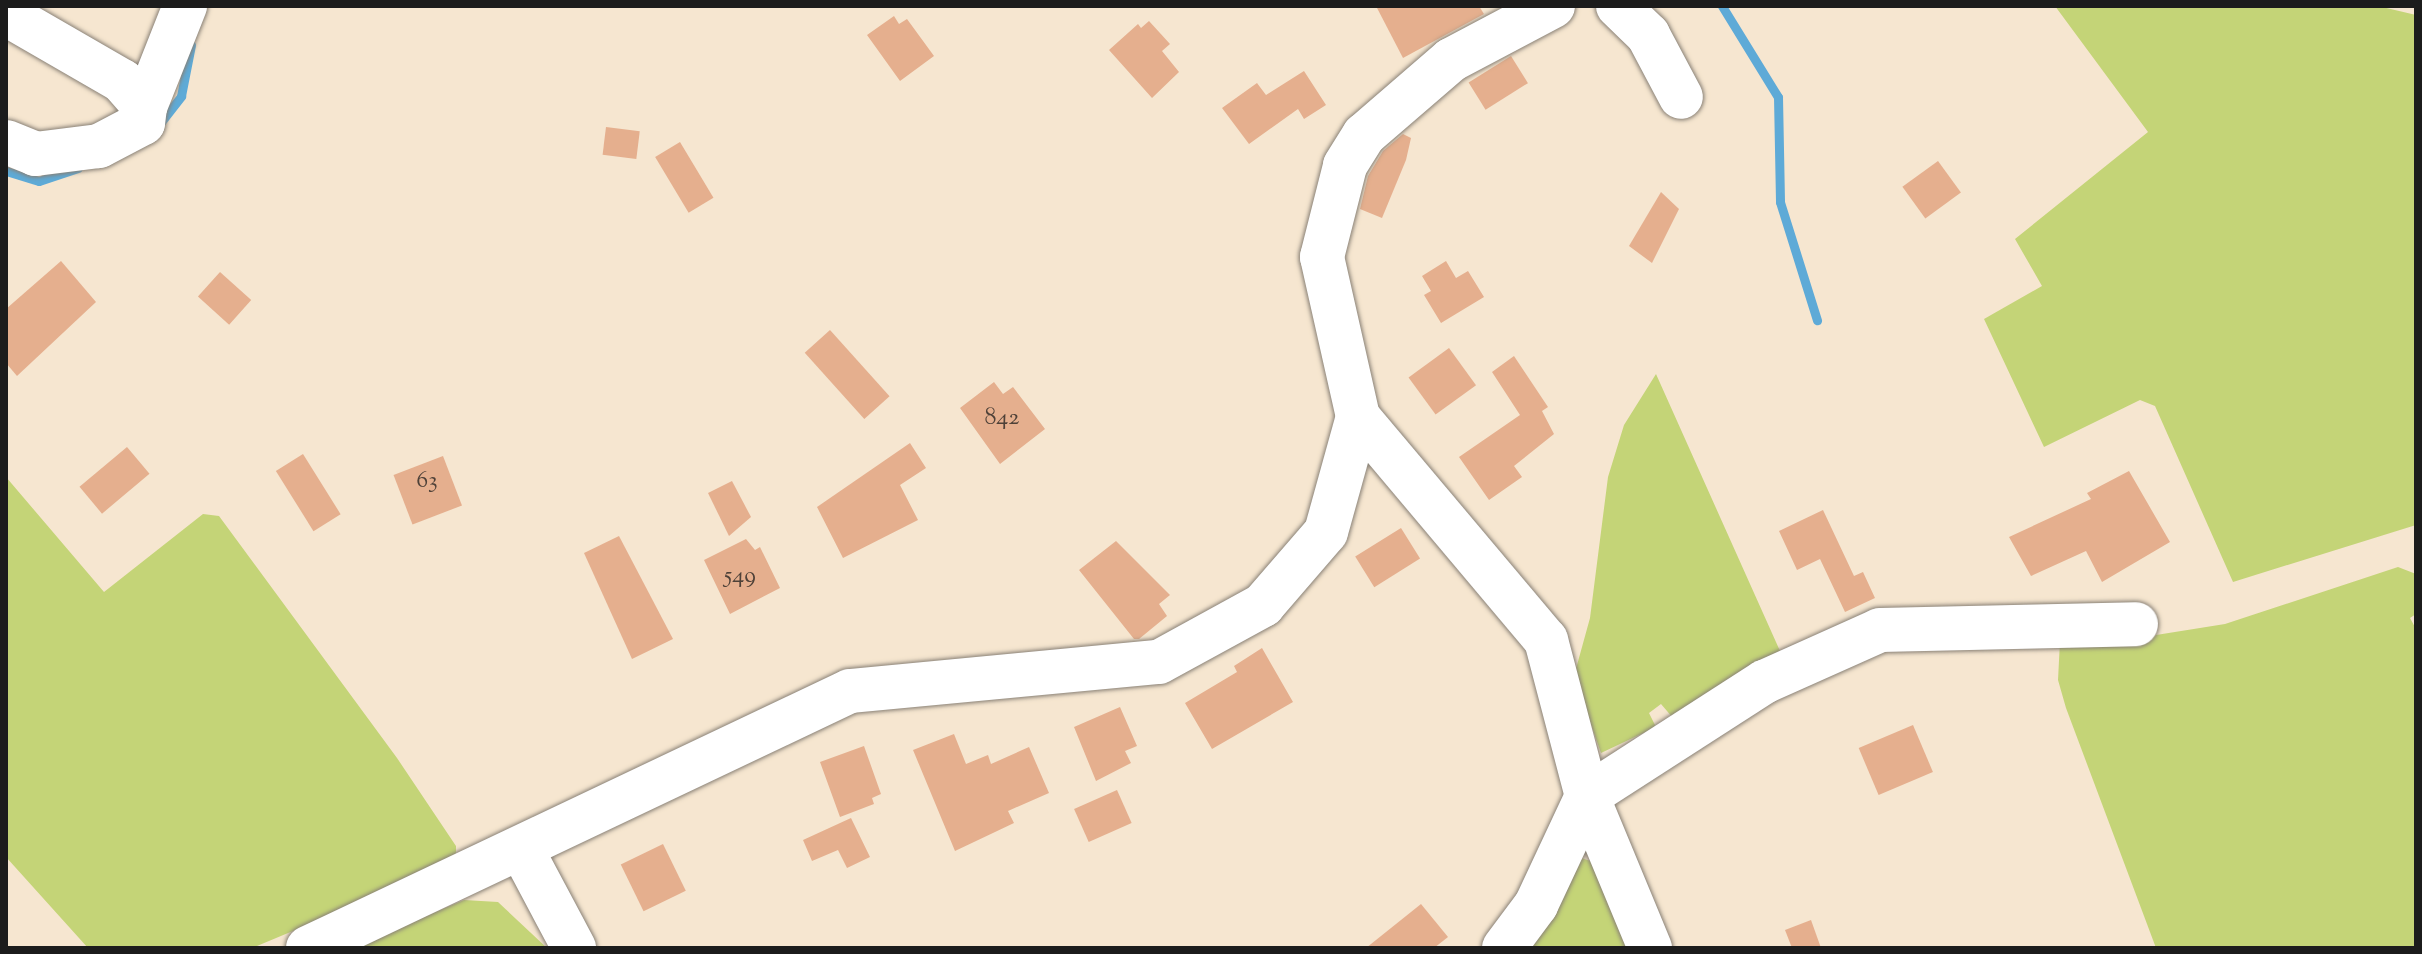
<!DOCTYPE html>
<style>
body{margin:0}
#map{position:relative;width:2422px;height:954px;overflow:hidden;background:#f6e6d0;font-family:"Sorts Mill Goudy",serif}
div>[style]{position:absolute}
.green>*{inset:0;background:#c4d477}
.stream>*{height:9px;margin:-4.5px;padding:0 4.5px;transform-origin:4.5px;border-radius:4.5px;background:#5eaad7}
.building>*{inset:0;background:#e5af8e;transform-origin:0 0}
.roads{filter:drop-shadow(0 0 2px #898176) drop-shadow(0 0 2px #898176)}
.minor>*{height:44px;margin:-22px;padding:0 22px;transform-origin:22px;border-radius:22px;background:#fff}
span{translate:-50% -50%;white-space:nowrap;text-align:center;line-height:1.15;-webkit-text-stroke:6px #fff;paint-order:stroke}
.number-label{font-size:24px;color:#4e4138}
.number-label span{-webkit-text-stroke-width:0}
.frame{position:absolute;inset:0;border:8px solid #1c1c1c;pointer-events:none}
</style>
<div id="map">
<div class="green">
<i style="clip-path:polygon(2055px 6px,2378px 6px,2416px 15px,2416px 525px,2233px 582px,2155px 406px,2140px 400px,2044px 447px,1984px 319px,2042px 286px,2015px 239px,2148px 132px)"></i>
<i style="clip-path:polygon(1656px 374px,1784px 660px,1673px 718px,1661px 704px,1649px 713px,1656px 727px,1601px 753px,1574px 676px,1590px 618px,1608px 477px,1624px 425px)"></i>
<i style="clip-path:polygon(6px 477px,104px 592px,203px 514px,219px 516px,397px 758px,456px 846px,456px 857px,446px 867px,252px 948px,88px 948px,6px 857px)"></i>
<i style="clip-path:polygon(2398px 567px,2416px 574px,2416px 614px,2410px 618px,2416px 629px,2416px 948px,2156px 948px,2066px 708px,2058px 680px,2060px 641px,2106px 643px,2225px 624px)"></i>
<i style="clip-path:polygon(1581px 858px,1594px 862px,1640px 948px,1524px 948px)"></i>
<i style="clip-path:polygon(464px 900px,498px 902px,547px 948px,350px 948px)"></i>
</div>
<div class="stream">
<i style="left:1722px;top:6px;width:107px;rotate:58.4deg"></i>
<i style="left:1778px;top:97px;width:105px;rotate:88.9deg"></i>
<i style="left:1780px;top:202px;width:124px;rotate:72.6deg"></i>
<i style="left:161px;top:122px;width:33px;rotate:-52deg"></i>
<i style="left:181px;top:96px;width:52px;rotate:-78.9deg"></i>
<i style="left:6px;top:171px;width:34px;rotate:17deg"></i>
<i style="left:39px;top:181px;width:41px;rotate:-18.4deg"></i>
</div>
<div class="building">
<i style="clip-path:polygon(1376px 6px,1479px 6px,1484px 14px,1403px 58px)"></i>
<i style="clip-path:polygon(894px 16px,899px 24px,907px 19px,934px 56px,900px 81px,867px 35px)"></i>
<i style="clip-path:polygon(1149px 21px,1170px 44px,1162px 51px,1179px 72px,1152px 98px,1109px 50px,1138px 24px,1141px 28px)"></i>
<i style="left:1511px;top:56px;width:32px;height:50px;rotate:58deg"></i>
<i style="clip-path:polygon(1304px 71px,1326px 105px,1304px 119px,1298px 109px,1249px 144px,1222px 108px,1257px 83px,1266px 95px)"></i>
<i style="left:606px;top:127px;width:34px;height:28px;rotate:7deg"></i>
<i style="clip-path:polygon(1403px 134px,1411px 138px,1406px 160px,1382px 218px,1360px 209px,1368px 176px,1383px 151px)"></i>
<i style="left:680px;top:142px;width:65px;height:29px;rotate:59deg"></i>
<i style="left:1938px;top:161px;width:39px;height:44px;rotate:54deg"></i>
<i style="clip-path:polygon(1661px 192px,1679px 209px,1652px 263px,1629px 246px)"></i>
<i style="clip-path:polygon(61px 261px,96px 302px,17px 376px,6px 363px,6px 309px)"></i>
<i style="clip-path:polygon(1446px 261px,1456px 278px,1468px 271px,1484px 297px,1441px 323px,1424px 295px,1431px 291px,1422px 276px)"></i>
<i style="left:220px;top:272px;width:42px;height:33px;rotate:42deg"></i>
<i style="left:830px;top:330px;width:89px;height:34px;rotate:48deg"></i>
<i style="left:1449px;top:348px;width:46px;height:50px;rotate:54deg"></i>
<i style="clip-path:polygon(1514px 356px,1548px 407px,1542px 411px,1554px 434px,1514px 466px,1522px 477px,1489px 500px,1459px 457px,1520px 415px,1492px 372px)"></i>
<i style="clip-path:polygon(994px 382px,1003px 394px,1013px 387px,1045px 429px,1000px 464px,960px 408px)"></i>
<i style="clip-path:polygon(910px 443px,926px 468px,900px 485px,918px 520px,843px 558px,817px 507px)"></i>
<i style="left:127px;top:447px;width:35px;height:62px;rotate:50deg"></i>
<i style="left:303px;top:454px;width:71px;height:32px;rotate:58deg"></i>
<i style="left:443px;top:456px;width:53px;height:53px;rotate:69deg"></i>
<i style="clip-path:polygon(2129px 471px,2170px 542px,2102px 582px,2086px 551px,2031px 576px,2009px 537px,2091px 499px,2087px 493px)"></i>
<i style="clip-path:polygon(732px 481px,751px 517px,729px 536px,708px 493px)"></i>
<i style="clip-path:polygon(1823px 510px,1854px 576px,1863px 572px,1875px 598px,1845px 612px,1820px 559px,1797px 570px,1779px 531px)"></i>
<i style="left:1401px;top:528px;width:36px;height:54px;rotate:58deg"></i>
<i style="clip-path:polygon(619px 536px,673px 639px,632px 659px,584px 553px)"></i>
<i style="clip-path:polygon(746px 539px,755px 550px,760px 547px,780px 588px,730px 614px,704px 560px)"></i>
<i style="clip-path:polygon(1116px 541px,1170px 595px,1159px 604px,1167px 616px,1139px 639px,1134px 639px,1079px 570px)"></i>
<i style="clip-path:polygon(1262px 648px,1293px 702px,1212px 749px,1185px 703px,1237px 672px,1234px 666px)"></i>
<i style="clip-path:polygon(1120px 707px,1137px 746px,1125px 751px,1131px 763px,1096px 781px,1074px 727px)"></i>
<i style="left:1913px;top:725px;width:51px;height:59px;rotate:67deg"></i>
<i style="clip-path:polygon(954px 734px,966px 764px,988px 755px,991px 764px,1029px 747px,1049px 793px,1008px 811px,1014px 823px,955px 851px,913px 750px)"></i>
<i style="clip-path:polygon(864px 746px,881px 794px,872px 798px,874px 804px,840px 817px,820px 762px)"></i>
<i style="left:1117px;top:790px;width:36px;height:47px;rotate:66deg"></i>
<i style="clip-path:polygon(851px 818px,870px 857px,847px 868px,838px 850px,812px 861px,803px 840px)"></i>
<i style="left:663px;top:844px;width:52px;height:47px;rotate:64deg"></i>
<i style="clip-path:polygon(1421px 904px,1448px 937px,1434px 948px,1366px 948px)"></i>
<i style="clip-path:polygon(1811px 920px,1821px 948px,1792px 948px,1785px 930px)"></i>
</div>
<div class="roads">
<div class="minor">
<i style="left:1553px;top:6px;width:115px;rotate:152.1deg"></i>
<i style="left:1451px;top:60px;width:115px;rotate:139.2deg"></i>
<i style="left:1364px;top:135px;width:36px;rotate:122deg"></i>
<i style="left:1345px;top:166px;width:94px;rotate:104.2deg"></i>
<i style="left:1322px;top:257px;width:164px;rotate:77.3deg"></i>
<i style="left:1358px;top:417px;width:292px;rotate:49.9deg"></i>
<i style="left:1546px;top:640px;width:161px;rotate:75.3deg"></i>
<i style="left:1587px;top:796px;width:211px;rotate:-32.8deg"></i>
<i style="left:1764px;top:682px;width:127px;rotate:-24.1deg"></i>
<i style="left:1880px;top:630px;width:256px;rotate:-1.3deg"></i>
<i style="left:1618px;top:6px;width:42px;rotate:44deg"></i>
<i style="left:1648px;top:35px;width:70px;rotate:62deg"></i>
<i style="left:6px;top:14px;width:134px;rotate:30deg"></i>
<i style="left:122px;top:81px;width:35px;rotate:49deg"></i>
<i style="left:145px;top:107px;width:16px;rotate:97deg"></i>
<i style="left:143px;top:123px;width:50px;rotate:152.4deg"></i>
<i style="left:99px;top:146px;width:64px;rotate:172.8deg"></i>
<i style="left:36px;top:154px;width:32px;rotate:-158deg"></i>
<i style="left:145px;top:107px;width:109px;rotate:-68.4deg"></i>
<i style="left:522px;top:850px;width:111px;rotate:62deg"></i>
<i style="left:308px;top:948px;width:600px;rotate:-25.37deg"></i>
<i style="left:850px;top:691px;width:310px;rotate:-5.4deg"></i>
<i style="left:1159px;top:662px;width:119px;rotate:-28.7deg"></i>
<i style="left:1263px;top:605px;width:96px;rotate:-49.2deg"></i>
<i style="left:1326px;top:532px;width:119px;rotate:-74.5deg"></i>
<i style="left:1504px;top:948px;width:54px;rotate:-53.3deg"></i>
<i style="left:1536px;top:905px;width:120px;rotate:-64.9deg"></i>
<i style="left:1587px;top:796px;width:165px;rotate:67.5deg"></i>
</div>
</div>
<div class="number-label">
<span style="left:1002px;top:419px">842</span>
<span style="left:427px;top:482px">63</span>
<span style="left:740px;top:577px">549</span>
</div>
<div class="frame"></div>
</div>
